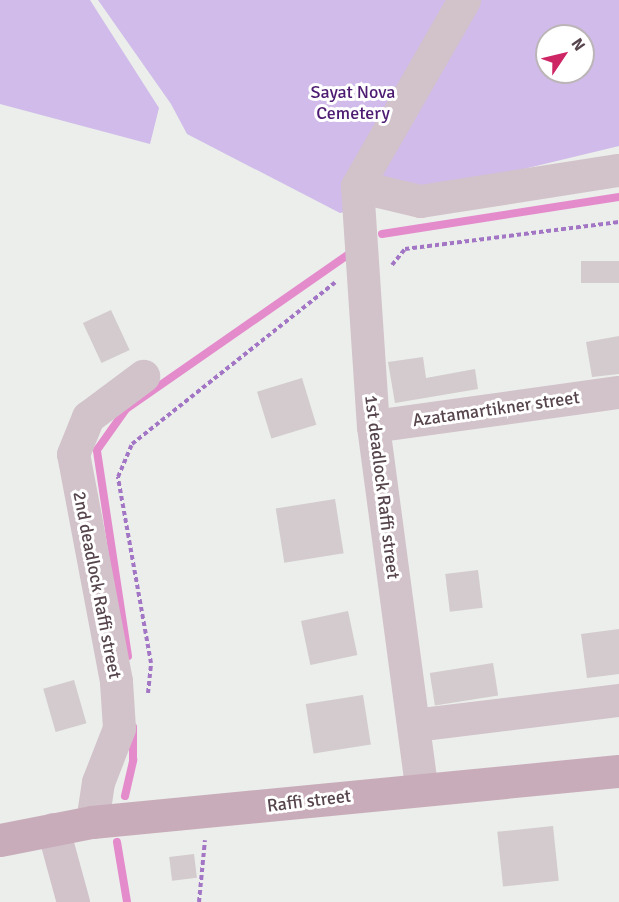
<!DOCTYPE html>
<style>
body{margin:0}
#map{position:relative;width:619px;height:902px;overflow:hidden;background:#ebeeeb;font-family:Signika,sans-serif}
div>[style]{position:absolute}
.green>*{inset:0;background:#d0bbea}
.stream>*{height:8px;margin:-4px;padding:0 4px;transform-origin:4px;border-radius:4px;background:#e48bcc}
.building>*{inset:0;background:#d3cbcd;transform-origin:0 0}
.path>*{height:4px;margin-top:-2px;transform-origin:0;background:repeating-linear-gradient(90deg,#a376c5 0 4.5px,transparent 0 7.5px)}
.minor>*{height:33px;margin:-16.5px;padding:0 16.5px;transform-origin:16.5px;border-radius:16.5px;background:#d2c2ca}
.major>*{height:33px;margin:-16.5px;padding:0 16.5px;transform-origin:16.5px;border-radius:16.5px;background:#c9acb9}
span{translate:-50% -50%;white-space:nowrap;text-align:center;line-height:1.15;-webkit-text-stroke:6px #fff;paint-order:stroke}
.park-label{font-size:18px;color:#4d1c72}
.street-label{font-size:18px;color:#57454e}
.north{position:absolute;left:535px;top:24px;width:60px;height:60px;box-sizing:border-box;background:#fff;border:2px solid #bcb5b8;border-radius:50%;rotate:55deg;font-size:16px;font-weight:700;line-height:24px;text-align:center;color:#57454e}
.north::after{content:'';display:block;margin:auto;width:21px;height:27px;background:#ce2564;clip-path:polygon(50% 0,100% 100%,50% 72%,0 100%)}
</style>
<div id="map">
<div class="green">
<i style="clip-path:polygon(0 0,90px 0,159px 108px,150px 144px,0 104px)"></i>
<i style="clip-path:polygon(evenodd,98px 0,619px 0,619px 146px,340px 213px,187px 134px,171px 104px,98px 0,547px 36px,583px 36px,583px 72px,547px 72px,547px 36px)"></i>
</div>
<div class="stream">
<i style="left:382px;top:234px;width:240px;rotate:-8.9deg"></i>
<i style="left:128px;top:656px;width:208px;rotate:-98.6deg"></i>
<i style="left:97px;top:450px;width:50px;rotate:-54.7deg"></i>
<i style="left:126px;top:409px;width:272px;rotate:-34.8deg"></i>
<i style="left:125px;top:796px;width:37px;rotate:-77deg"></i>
<i style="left:133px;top:760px;width:33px;rotate:-90deg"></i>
<i style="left:117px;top:842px;width:61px;rotate:80.5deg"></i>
</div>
<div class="building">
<i style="left:619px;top:261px;width:22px;height:38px;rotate:90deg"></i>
<i style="left:111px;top:310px;width:44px;height:31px;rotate:65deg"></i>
<i style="clip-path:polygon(619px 336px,619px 374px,592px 377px,586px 342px)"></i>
<i style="clip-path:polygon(423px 357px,426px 378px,475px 369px,478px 389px,395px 403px,388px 362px)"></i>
<i style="left:302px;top:378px;width:49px;height:47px;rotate:73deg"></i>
<i style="left:335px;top:499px;width:55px;height:60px;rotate:81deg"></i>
<i style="left:478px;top:570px;width:38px;height:33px;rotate:83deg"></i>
<i style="left:348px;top:611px;width:45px;height:48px;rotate:78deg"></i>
<i style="clip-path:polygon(619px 629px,619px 674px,587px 678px,581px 634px)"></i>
<i style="left:493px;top:663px;width:33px;height:64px;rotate:81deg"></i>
<i style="left:74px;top:680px;width:45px;height:32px;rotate:74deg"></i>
<i style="left:363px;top:695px;width:50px;height:58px;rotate:81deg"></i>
<i style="left:553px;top:826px;width:55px;height:56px;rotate:84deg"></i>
<i style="left:194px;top:854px;width:24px;height:25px;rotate:83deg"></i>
</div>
<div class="path">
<i style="left:392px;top:265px;width:21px;rotate:-51deg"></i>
<i style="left:405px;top:249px;width:216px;rotate:-7.2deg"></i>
<i style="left:148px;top:693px;width:30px;rotate:-84deg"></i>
<i style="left:151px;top:663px;width:189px;rotate:-100.1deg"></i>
<i style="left:118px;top:477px;width:36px;rotate:-67deg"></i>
<i style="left:132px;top:444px;width:260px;rotate:-38.5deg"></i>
<i style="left:199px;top:902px;width:62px;rotate:-84.5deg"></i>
</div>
<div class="minor">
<i style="left:357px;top:186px;width:241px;rotate:86.2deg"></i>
<i style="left:373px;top:426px;width:364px;rotate:82.4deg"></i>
<i style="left:357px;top:186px;width:65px;rotate:13.4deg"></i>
<i style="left:420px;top:201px;width:201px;rotate:-8.9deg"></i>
<i style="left:357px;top:186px;width:215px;rotate:-60.1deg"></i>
<i style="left:373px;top:426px;width:248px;rotate:-7.9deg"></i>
<i style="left:414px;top:725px;width:207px;rotate:-7deg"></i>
<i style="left:92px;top:822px;width:40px;rotate:-81.5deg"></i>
<i style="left:98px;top:782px;width:58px;rotate:-68.7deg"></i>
<i style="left:119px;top:728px;width:47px;rotate:-93.7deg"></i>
<i style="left:116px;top:681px;width:231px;rotate:-100.7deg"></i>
<i style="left:73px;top:454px;width:40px;rotate:-68deg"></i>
<i style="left:88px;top:417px;width:69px;rotate:-36.7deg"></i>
<i style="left:53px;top:829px;width:76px;rotate:74.7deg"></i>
</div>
<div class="major">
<i style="left:0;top:840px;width:94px;rotate:-11.1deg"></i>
<i style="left:92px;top:822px;width:529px;rotate:-5.53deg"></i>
</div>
<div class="park-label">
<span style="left:353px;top:103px">Sayat Nova<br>Cemetery</span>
</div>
<div class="street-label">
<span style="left:496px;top:409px;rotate:-8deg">Azatamartikner street</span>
<span style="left:382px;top:487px;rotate:83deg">1st deadlock Raffi street</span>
<span style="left:97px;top:585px;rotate:79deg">2nd deadlock Raffi street</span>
<span style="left:309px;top:801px;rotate:-7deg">Raffi street</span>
</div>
<div class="north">N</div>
</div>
